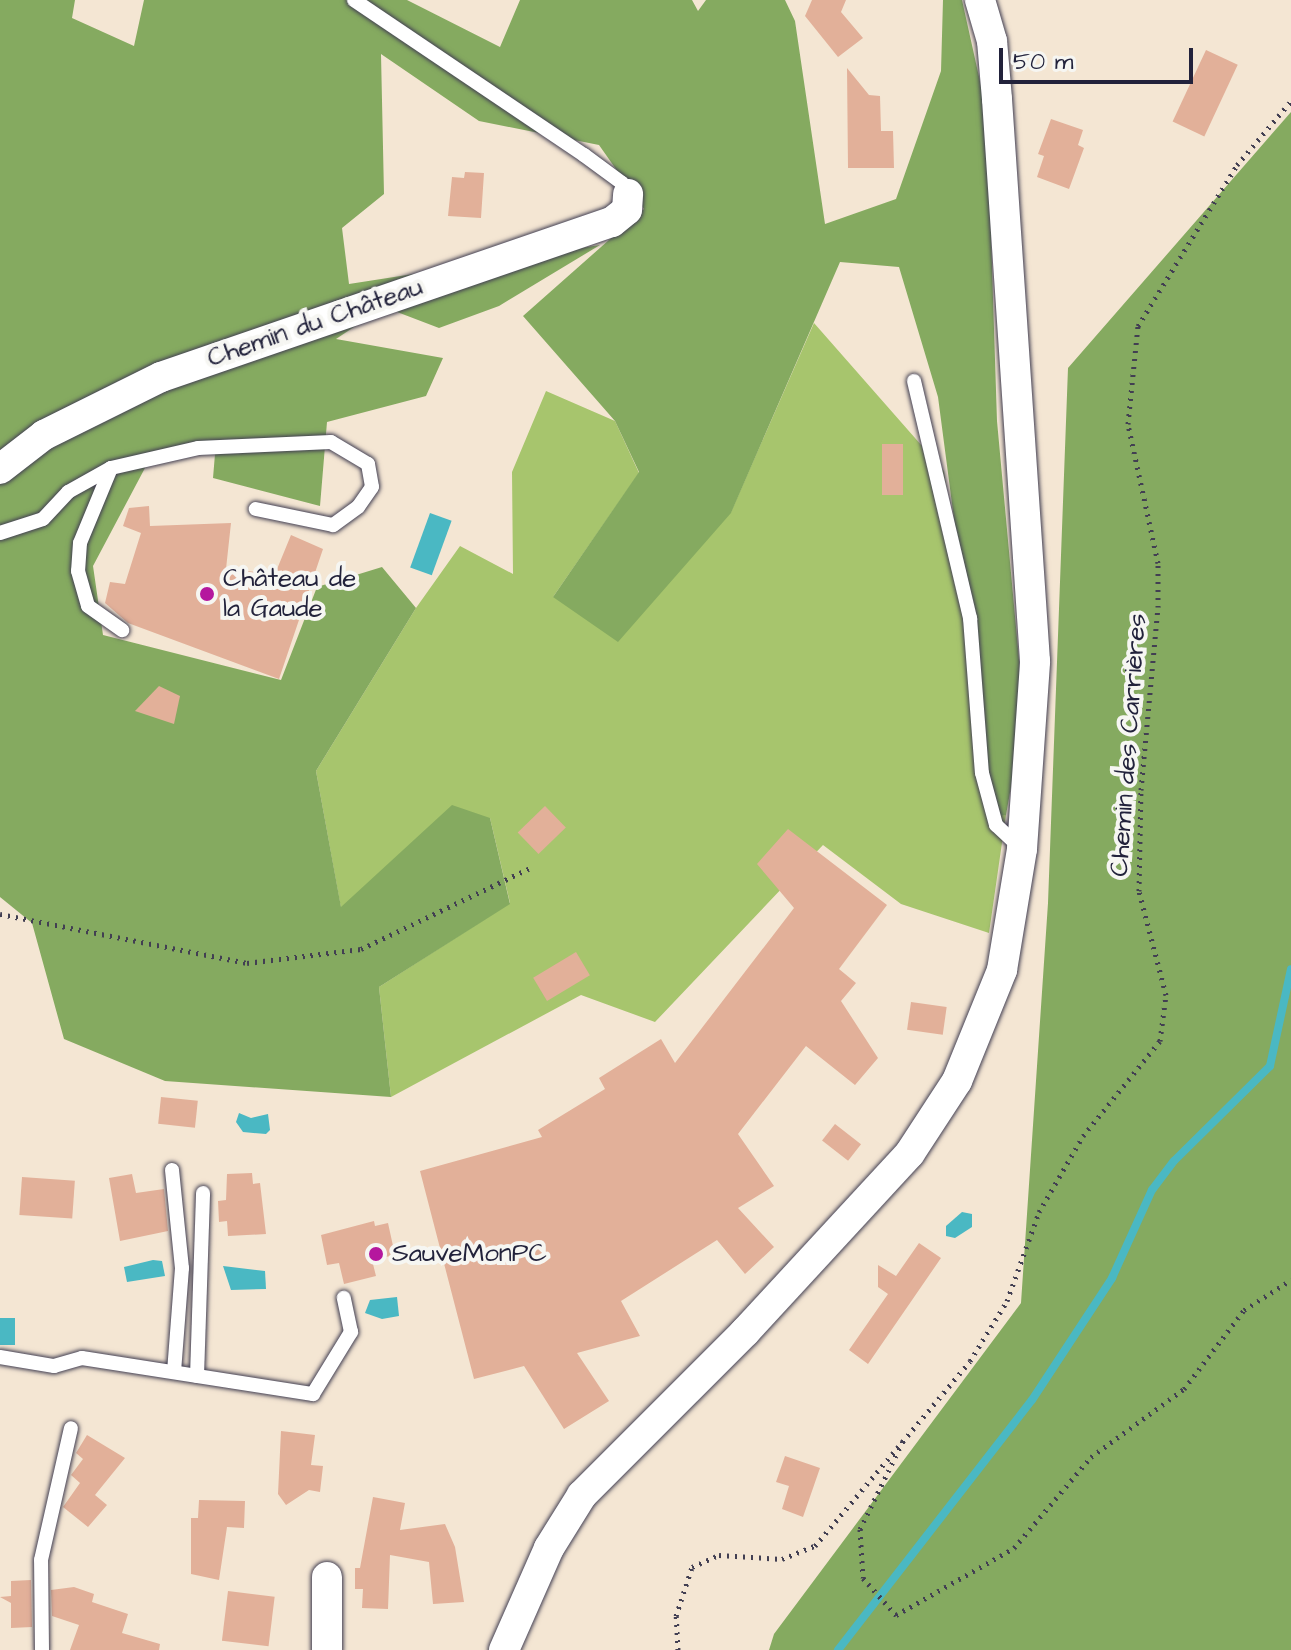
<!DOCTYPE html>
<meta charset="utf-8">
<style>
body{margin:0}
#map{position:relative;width:1291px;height:1650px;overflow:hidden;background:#f4e6d3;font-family:"Architects Daughter",sans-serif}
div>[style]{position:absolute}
.green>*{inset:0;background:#a7c56d}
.forest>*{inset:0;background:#85aa60}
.water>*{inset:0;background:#4ab8c3;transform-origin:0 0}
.stream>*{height:8px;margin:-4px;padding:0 4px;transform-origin:4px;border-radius:4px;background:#4ab8c3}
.building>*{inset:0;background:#e2b099;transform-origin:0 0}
.path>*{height:5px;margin-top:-2.5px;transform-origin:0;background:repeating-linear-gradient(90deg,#423f52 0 2px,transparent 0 8px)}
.roads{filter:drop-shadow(0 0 2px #423f52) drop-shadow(0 0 2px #423f52)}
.service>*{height:14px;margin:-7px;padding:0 7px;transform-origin:7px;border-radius:7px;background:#fff}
.minor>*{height:30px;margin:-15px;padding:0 15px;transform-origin:15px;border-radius:15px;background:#fff}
.dots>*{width:22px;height:22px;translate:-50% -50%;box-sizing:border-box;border:4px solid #f6f6f2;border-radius:50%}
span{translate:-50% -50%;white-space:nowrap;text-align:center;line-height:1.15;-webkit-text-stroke:8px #f6f6f2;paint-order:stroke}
.street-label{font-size:26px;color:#22223b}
.poi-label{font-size:26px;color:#22223b}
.left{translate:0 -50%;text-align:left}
.scale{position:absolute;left:999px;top:48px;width:194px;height:36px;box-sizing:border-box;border:4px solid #22223b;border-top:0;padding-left:10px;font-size:24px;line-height:28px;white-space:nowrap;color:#22223b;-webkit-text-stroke:6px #f6f6f2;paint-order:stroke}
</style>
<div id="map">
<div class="green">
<i style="clip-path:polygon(814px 323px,944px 471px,993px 815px,1006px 815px,989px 933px,901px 904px,823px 845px,655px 1022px,581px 995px,391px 1097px,379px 987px,510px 903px,490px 818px,341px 908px,316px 771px,416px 608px,460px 546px,513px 574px,512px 472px,546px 391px,615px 421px,639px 473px,553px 597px,731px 512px)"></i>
</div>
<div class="forest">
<i style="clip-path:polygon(0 0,75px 0,72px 18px,134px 46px,144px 0,407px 0,500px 47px,520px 0,692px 0,698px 11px,706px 0,785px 0,795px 21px,825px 224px,896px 199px,941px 71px,943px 0,962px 0,987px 113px,997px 421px,1024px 714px,1006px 815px,993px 816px,938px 397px,899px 267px,840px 262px,731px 513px,618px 642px,553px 597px,639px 472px,615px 421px,523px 316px,644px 209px,599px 145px,479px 121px,381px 54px,384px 194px,342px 228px,349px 284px,600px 245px,499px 306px,439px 328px,384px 307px,336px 339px,443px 358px,426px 396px,327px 422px,320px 506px,213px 478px,215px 454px,154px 451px,93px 566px,103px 635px,281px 680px,317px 587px,382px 567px,416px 608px,316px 771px,341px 907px,452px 805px,490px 818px,510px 904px,379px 987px,391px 1097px,165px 1081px,64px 1039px,32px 923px,0 897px)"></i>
<i style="clip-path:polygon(1291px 112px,1291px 1650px,769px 1650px,774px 1634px,1021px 1303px,1048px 903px,1068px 368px)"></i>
</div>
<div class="water">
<i style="left:430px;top:513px;width:23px;height:58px;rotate:20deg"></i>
<i style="clip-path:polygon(239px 1113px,251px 1118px,268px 1114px,270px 1130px,266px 1134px,243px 1132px,236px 1122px)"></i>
<i style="clip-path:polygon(962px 1212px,972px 1214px,972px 1227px,955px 1238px,946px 1236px,946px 1226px)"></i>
<i style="clip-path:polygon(153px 1260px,162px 1261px,165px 1276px,127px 1282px,124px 1267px)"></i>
<i style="clip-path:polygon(223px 1266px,265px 1271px,266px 1289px,231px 1290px)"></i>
<i style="clip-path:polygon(397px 1297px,399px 1316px,382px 1319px,365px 1313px,370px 1300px)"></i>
<i style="left:0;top:1318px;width:15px;height:27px"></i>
</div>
<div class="stream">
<i style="left:838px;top:1650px;width:316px;rotate:-52.2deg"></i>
<i style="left:1032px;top:1400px;width:146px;rotate:-56.7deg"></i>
<i style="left:1112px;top:1278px;width:97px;rotate:-65.6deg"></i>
<i style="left:1152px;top:1190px;width:36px;rotate:-53deg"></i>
<i style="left:1174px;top:1161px;width:135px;rotate:-44.7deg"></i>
<i style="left:1270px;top:1066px;width:99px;rotate:-77.8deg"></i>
</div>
<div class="building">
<i style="clip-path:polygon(812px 0,846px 0,841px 12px,863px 38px,838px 57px,805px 16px)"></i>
<i style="left:1206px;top:50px;width:35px;height:79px;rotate:25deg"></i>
<i style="clip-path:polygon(847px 68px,869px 95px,880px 96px,881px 131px,893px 131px,894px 168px,848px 168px)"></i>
<i style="clip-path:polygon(1051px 119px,1083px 130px,1078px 145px,1084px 148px,1069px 189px,1037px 177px,1044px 156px,1038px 154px)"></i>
<i style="clip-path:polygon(465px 172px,484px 173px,481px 218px,448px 216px,452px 177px,464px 178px)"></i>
<i style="left:903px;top:444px;width:51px;height:21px;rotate:90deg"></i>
<i style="clip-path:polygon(149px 506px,150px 526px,231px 523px,226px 569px,275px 574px,291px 535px,323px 549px,279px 679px,128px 623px,105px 603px,110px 582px,125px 584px,141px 533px,123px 526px,129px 508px)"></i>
<i style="clip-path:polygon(159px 686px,180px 696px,174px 724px,135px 711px)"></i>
<i style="left:545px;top:806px;width:30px;height:38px;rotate:46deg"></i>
<i style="clip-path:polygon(788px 829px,887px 905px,839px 969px,856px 983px,841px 1001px,878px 1058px,855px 1085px,806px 1046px,738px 1134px,774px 1186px,738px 1208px,774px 1247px,745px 1274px,717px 1240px,621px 1301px,640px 1336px,577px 1353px,609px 1401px,564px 1429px,524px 1366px,474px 1379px,420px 1171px,542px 1137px,538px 1130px,605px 1089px,599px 1078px,661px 1039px,675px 1063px,794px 908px,757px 864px)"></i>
<i style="left:576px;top:952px;width:27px;height:50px;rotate:59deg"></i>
<i style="left:911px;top:1002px;width:36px;height:28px;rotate:8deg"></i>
<i style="left:161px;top:1097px;width:37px;height:27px;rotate:6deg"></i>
<i style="left:835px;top:1124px;width:33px;height:21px;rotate:38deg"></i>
<i style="clip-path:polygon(252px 1173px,253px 1184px,260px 1183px,266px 1234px,228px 1236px,227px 1221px,219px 1222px,218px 1201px,226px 1200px,227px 1174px)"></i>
<i style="clip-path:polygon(132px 1174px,136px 1193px,164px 1189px,168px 1231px,120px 1241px,109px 1178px)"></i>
<i style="left:22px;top:1177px;width:53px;height:38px;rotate:4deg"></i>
<i style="clip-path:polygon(374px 1221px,375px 1226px,388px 1223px,395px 1255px,372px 1260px,376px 1276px,344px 1284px,339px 1263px,327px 1265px,321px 1235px)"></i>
<i style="clip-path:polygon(919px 1243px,941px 1258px,868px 1364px,849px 1350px,888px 1294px,878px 1287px,878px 1265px,896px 1276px)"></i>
<i style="clip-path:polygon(281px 1431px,315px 1435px,311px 1465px,323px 1466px,320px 1492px,309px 1490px,286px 1505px,278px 1494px)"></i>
<i style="clip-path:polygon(87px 1435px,125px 1458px,95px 1495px,107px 1505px,88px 1527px,63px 1507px,80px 1483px,71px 1475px,83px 1459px,76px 1453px)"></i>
<i style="clip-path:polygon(785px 1456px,820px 1468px,803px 1517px,782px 1509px,789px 1486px,776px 1482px)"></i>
<i style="clip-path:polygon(373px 1497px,405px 1503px,400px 1530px,445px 1524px,455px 1547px,464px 1602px,433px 1604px,429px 1562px,390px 1555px,388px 1609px,362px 1608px,363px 1589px,355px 1589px,355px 1568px,360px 1568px)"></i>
<i style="clip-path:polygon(199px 1500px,245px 1501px,244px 1528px,227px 1527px,219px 1580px,191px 1574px,191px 1518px,198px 1518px)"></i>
<i style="clip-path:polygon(31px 1580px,32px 1627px,11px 1628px,11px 1603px,0 1597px,11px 1596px,11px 1581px)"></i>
<i style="clip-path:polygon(74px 1587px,94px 1594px,92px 1602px,128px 1614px,122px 1633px,160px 1644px,159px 1650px,70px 1650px,79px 1625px,52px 1616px,51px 1590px)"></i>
<i style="left:228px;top:1591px;width:47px;height:50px;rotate:7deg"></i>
</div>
<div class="path">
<i style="left:0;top:914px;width:252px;rotate:11.2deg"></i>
<i style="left:247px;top:963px;width:115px;rotate:-7deg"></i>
<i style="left:361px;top:949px;width:190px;rotate:-25.6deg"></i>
<i style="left:903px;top:1441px;width:98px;rotate:116deg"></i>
<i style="left:860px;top:1529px;width:49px;rotate:86.5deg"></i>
<i style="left:863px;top:1578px;width:50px;rotate:48.3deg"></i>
<i style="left:896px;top:1615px;width:136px;rotate:-29.6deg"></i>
<i style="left:1014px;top:1548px;width:119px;rotate:-49.8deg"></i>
<i style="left:1091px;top:1457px;width:115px;rotate:-36.2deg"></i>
<i style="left:1184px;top:1389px;width:99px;rotate:-52.8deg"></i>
<i style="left:1244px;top:1310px;width:56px;rotate:-32.6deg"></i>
<i style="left:678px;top:1650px;width:34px;rotate:-93deg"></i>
<i style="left:676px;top:1616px;width:52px;rotate:-71.9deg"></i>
<i style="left:692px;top:1567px;width:30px;rotate:-24deg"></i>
<i style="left:719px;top:1555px;width:63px;rotate:3.6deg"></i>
<i style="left:782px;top:1559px;width:35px;rotate:-22deg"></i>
<i style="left:815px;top:1546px;width:241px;rotate:-50deg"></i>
<i style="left:970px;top:1361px;width:70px;rotate:-58.3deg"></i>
<i style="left:1007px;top:1301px;width:95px;rotate:-70.2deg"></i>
<i style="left:1039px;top:1212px;width:88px;rotate:-59.9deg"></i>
<i style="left:1083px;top:1136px;width:122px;rotate:-51deg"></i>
<i style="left:1160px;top:1041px;width:46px;rotate:-82.6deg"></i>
<i style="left:1166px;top:995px;width:107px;rotate:-104.6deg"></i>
<i style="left:1139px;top:891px;width:101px;rotate:-88.9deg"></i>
<i style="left:1141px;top:790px;width:184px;rotate:-84.7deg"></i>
<i style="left:1158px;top:607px;width:44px;rotate:-90deg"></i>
<i style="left:1158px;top:563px;width:142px;rotate:-102.2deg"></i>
<i style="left:1128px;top:424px;width:99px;rotate:-84.2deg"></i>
<i style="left:1138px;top:326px;width:189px;rotate:-58.4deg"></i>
<i style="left:1237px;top:165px;width:84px;rotate:-49.8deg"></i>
</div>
<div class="roads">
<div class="service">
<i style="left:354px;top:0;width:277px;rotate:34deg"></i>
<i style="left:584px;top:155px;width:47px;rotate:36.4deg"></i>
<i style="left:622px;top:183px;width:13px;rotate:61deg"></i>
<i style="left:914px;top:381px;width:244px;rotate:76.7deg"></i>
<i style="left:970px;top:618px;width:155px;rotate:85.6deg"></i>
<i style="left:982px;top:773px;width:54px;rotate:74.9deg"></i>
<i style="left:996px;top:825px;width:35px;rotate:43deg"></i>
<i style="left:111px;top:468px;width:81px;rotate:112.5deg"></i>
<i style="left:80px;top:543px;width:28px;rotate:94deg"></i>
<i style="left:78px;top:571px;width:36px;rotate:74deg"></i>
<i style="left:88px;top:606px;width:42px;rotate:35.2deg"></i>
<i style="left:0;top:533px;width:45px;rotate:-18deg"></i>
<i style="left:43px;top:519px;width:37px;rotate:-47deg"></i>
<i style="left:68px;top:492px;width:49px;rotate:-29.2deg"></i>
<i style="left:111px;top:468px;width:89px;rotate:-12.9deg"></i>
<i style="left:198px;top:448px;width:133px;rotate:-2.6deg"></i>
<i style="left:331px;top:442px;width:43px;rotate:30.7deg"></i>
<i style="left:368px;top:464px;width:23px;rotate:80deg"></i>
<i style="left:372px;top:487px;width:24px;rotate:125deg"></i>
<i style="left:358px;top:507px;width:31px;rotate:144deg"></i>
<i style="left:333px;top:525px;width:79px;rotate:-168.3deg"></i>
<i style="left:172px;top:1170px;width:99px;rotate:84.2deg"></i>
<i style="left:182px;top:1268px;width:104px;rotate:94.4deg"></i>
<i style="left:0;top:1357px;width:55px;rotate:9.5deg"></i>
<i style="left:54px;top:1366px;width:29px;rotate:-16deg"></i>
<i style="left:82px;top:1358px;width:234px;rotate:8.9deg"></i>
<i style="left:313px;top:1394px;width:73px;rotate:-58.5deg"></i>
<i style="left:351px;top:1332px;width:35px;rotate:-102deg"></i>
<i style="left:197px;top:1376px;width:183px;rotate:-88.1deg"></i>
<i style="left:42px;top:1650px;width:90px;rotate:-90.6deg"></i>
<i style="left:41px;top:1560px;width:135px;rotate:-77.2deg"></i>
</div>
<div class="minor">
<i style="left:0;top:469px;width:56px;rotate:-37.7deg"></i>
<i style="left:44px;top:435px;width:131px;rotate:-26.4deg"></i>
<i style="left:161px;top:377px;width:477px;rotate:-19deg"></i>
<i style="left:612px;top:222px;width:19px;rotate:-39deg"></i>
<i style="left:627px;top:210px;width:16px;rotate:-86deg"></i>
<i style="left:327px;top:1650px;width:73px;rotate:-90deg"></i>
<i style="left:504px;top:1650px;width:111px;rotate:-66.2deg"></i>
<i style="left:549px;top:1548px;width:62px;rotate:-58.1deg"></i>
<i style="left:582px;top:1495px;width:231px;rotate:-45deg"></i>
<i style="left:745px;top:1332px;width:243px;rotate:-47.3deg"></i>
<i style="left:910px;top:1153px;width:86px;rotate:-56.9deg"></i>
<i style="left:957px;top:1081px;width:120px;rotate:-67.9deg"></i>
<i style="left:1002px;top:970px;width:123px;rotate:-80.6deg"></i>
<i style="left:1022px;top:849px;width:188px;rotate:-86deg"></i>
<i style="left:1035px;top:661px;width:563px;rotate:-93.87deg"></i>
<i style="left:997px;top:99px;width:58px;rotate:-94.9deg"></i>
<i style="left:992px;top:41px;width:43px;rotate:-106.3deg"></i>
</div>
</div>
<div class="dots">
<i style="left:207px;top:594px;background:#b5179e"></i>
<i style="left:376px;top:1254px;background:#b5179e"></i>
</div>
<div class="street-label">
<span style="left:315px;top:323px;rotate:-19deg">Chemin du Château</span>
<span style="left:1129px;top:745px;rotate:-86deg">Chemin des Carrières</span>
</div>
<div class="poi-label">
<span class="left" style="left:223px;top:594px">Château de<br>la Gaude</span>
<span class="left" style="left:392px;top:1254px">SauveMonPC</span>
</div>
<div class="scale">50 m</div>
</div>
